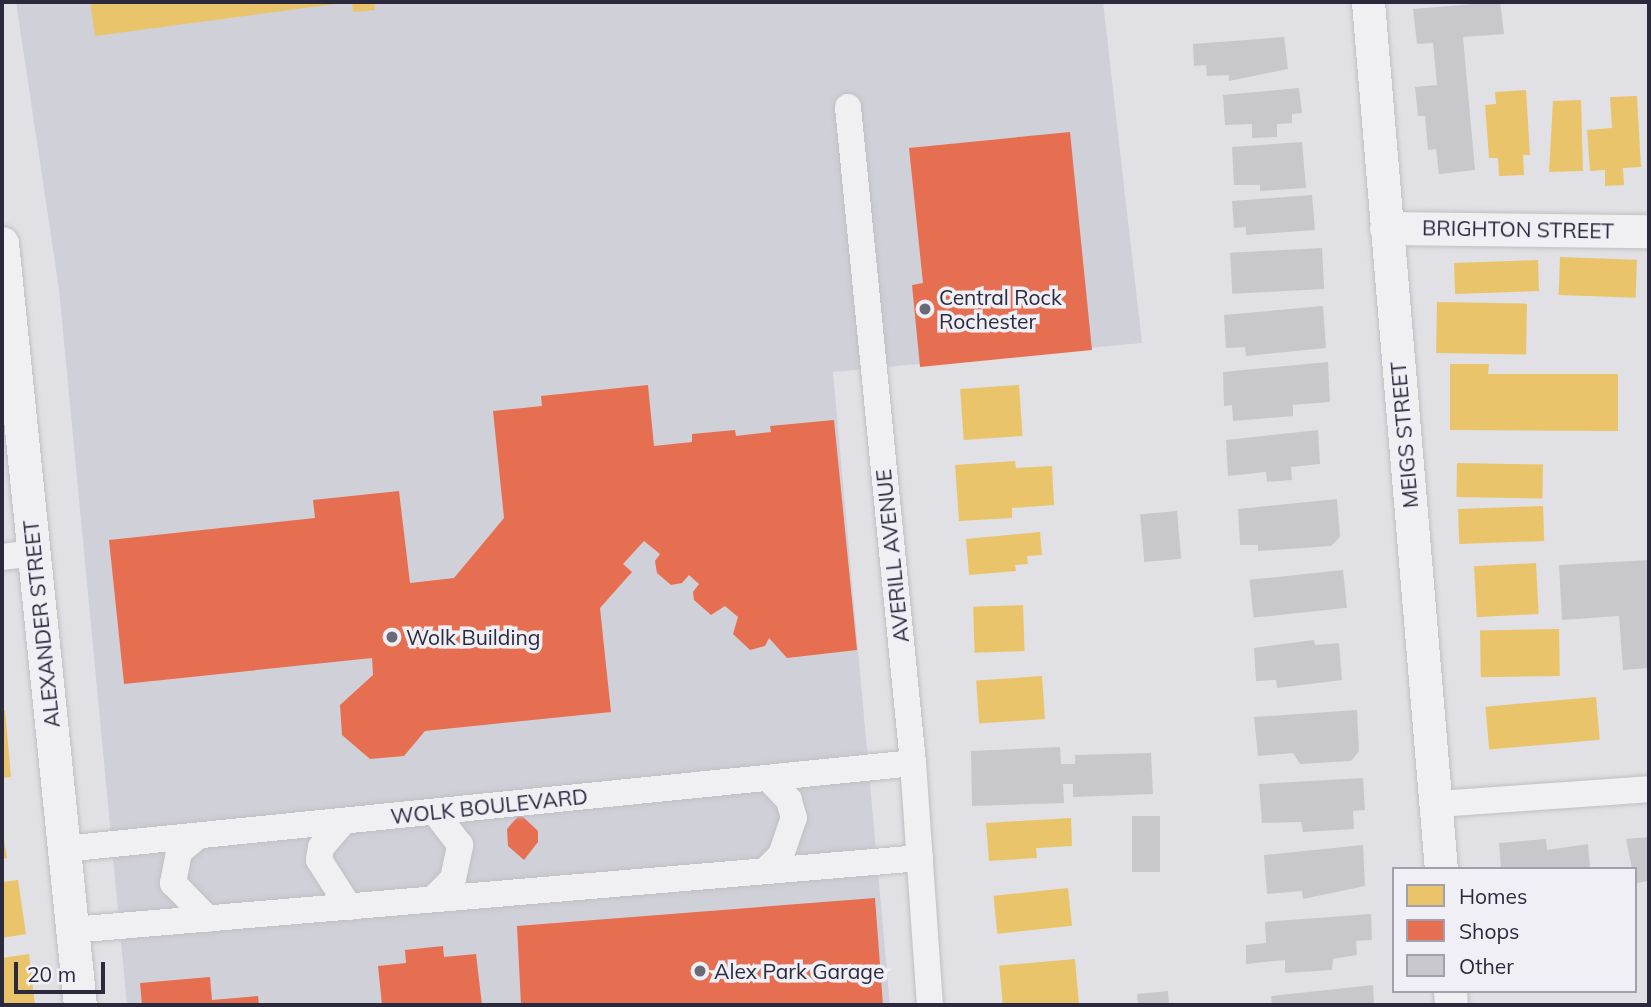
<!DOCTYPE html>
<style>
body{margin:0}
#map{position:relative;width:1651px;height:1007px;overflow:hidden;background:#e1e1e5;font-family:Mulish,sans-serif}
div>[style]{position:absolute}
.built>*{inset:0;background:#d0d0d8}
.homes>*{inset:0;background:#e9c46a;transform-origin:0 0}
.shops>*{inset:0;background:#e76f51}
.building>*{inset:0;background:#c7c7cc;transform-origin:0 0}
.roads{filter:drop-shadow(0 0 2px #bfbfc3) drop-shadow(0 0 2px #bfbfc3)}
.minor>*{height:26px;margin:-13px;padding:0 13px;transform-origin:13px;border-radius:13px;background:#f0f0f3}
.tertiary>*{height:33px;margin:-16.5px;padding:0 16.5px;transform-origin:16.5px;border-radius:16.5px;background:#f0f0f3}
.dots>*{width:19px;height:19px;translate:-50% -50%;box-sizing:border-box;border:4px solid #efeff5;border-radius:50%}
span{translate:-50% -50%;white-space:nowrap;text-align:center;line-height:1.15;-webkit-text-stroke:7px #efeff5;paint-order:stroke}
.street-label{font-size:21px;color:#2b2a3c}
.poi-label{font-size:21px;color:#2b2a3c}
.left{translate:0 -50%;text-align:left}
.frame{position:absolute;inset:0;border:4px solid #2b2a3c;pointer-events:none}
.legend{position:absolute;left:1392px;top:867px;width:245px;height:126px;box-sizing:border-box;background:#efeff5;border:2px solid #a1a0ab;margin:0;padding:9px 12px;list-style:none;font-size:21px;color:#2b2a3c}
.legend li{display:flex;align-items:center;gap:14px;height:35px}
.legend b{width:35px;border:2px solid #a1a0ab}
.scale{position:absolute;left:14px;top:962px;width:91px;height:32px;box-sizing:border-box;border:4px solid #2b2a3c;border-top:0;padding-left:9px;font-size:21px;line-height:24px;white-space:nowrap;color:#2b2a3c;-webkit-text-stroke:5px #efeff5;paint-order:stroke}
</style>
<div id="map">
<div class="built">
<i style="clip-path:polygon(16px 2px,1103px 2px,1142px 343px,833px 372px,890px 1005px,127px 1005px,59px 289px)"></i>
</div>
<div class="homes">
<i style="clip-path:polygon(90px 2px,343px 2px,343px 3px,95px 36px)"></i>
<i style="clip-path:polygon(352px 2px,374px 2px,375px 10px,353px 12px)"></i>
<i style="clip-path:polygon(1526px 90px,1530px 155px,1523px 155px,1524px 175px,1499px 176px,1498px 158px,1489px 158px,1485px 105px,1496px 104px,1495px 92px)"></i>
<i style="clip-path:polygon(1637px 96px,1641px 167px,1623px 168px,1624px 185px,1605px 186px,1605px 170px,1590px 171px,1587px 130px,1612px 128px,1610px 97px)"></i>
<i style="clip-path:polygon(1581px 100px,1583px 171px,1549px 172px,1553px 101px)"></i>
<i style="left:1560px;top:257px;width:77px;height:38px;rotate:2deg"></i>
<i style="left:1538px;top:260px;width:31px;height:84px;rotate:88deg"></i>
<i style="left:1437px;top:302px;width:90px;height:51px;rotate:1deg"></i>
<i style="clip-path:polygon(1450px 364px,1489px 364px,1488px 374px,1618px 374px,1618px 431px,1450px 430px)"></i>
<i style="left:1019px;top:385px;width:51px;height:59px;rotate:86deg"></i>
<i style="clip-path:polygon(1015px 461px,1016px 468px,1052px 466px,1054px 505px,1012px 508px,1012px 518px,959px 521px,955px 465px)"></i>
<i style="left:1457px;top:463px;width:86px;height:34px;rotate:1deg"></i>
<i style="left:1543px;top:506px;width:35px;height:85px;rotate:88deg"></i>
<i style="clip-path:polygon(1040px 532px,1042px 555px,1027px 556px,1028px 564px,1015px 565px,1016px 571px,969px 575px,966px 539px)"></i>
<i style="left:1536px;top:563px;width:51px;height:62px;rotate:87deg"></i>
<i style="left:1023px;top:605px;width:46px;height:50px;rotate:88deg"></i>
<i style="left:1559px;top:629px;width:47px;height:79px;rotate:89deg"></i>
<i style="left:1042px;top:676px;width:43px;height:66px;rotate:86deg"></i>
<i style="left:1596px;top:697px;width:43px;height:111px;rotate:85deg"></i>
<i style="clip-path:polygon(5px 710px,11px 777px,2px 778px,2px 711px)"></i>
<i style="clip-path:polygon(1071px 818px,1072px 846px,1036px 848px,1037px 858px,989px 861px,986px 823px)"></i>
<i style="clip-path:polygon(3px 834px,7px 858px,2px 859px,2px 835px)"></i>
<i style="clip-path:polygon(18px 880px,26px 934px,2px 938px,2px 882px)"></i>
<i style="left:1068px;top:888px;width:38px;height:75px;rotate:84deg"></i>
<i style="clip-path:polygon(29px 954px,35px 1005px,2px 1005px,2px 958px)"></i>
<i style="left:1075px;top:959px;width:45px;height:76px;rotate:85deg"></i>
</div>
<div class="shops">
<i style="clip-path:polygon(1070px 132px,1092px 350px,920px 367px,912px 285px,923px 283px,909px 148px)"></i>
<i style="clip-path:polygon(648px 385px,654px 446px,692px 442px,692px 434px,735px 430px,736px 436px,771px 432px,770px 426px,834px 420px,857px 650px,787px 658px,769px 638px,765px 646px,750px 650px,733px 634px,738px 617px,725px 606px,711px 615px,694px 600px,693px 592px,699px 584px,689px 575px,682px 583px,671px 585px,657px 573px,655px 561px,660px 554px,644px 541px,623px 564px,632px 572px,600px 608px,611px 712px,425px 731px,404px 756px,370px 759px,342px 735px,340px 705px,373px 675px,372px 658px,124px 684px,109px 540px,315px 518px,313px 500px,399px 491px,410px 583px,454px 578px,504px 518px,493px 411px,542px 406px,541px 396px)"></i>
<i style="clip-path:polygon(520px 814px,538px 831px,538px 842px,524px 860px,508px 846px,507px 829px)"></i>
<i style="clip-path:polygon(875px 898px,883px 1005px,521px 1005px,517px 926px)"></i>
<i style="clip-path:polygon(443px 946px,444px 957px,476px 954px,482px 1005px,382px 1005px,378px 966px,406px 963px,405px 950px)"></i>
<i style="clip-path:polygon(210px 977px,212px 1000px,258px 996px,259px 1005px,142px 1005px,140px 983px)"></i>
</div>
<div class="building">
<i style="clip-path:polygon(1500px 2px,1504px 34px,1463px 37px,1475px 170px,1439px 174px,1436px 149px,1428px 150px,1425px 116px,1418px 116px,1415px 87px,1437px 85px,1433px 43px,1417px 44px,1413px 9px)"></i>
<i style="clip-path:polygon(1284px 37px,1288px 69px,1229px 81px,1229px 75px,1207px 76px,1206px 65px,1194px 66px,1193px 44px)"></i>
<i style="clip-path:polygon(1299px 88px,1302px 113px,1292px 114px,1292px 123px,1277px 124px,1277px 137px,1252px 138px,1252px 124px,1225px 125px,1223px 95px)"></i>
<i style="clip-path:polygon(1302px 142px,1306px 188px,1260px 191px,1260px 185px,1234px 185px,1232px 147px)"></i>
<i style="clip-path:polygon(1312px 195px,1315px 230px,1246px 235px,1246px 227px,1234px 228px,1232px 201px)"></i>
<i style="left:1322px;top:248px;width:41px;height:92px;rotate:87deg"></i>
<i style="clip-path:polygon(1323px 306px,1326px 348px,1246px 356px,1245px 347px,1226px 348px,1224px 315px)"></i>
<i style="clip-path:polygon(1328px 362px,1330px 402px,1293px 405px,1293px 416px,1233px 421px,1232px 405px,1224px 406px,1223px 372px)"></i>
<i style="clip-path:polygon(1318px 430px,1320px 464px,1291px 467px,1292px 480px,1267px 482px,1266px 472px,1228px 476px,1226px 440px)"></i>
<i style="clip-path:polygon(1337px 499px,1340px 537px,1331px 546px,1258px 551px,1258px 545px,1240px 545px,1238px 509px)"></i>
<i style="left:1177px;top:511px;width:48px;height:37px;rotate:85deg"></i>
<i style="clip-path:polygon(1649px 560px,1649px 668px,1623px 670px,1619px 616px,1562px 620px,1559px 565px)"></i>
<i style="left:1343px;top:570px;width:38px;height:94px;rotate:84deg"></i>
<i style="clip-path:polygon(1314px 640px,1315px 645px,1339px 643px,1342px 680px,1277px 688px,1276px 680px,1256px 681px,1254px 648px)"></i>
<i style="clip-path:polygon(1357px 710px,1359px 751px,1351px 761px,1300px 764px,1293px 753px,1258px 756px,1254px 717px)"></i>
<i style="clip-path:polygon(1060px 747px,1061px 764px,1075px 764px,1075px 755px,1151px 753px,1153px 794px,1073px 797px,1073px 784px,1063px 784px,1064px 803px,972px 806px,971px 751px)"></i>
<i style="clip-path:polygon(1363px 778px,1365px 810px,1353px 811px,1354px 829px,1303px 832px,1301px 822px,1262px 823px,1259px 784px)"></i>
<i style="left:1132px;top:816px;width:28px;height:56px"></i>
<i style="clip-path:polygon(1649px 837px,1649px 881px,1635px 883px,1626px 839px)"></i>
<i style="clip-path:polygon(1546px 839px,1547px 850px,1588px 844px,1590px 869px,1501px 869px,1499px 843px)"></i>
<i style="clip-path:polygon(1363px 845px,1365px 886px,1303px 899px,1302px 891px,1267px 894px,1264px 855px)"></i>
<i style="clip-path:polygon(1371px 914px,1372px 940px,1356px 941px,1357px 955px,1333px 959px,1332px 970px,1285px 973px,1285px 960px,1246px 964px,1246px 945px,1266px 943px,1265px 922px)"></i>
<i style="clip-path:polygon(1373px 985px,1374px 1005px,1272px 1005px,1271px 996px)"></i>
<i style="clip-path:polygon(1168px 991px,1169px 1005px,1138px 1005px,1137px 994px)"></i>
</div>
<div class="roads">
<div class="minor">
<i style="left:848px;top:107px;width:659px;rotate:84.34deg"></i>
<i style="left:913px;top:763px;width:243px;rotate:86deg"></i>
<i style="left:2px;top:557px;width:32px;rotate:-7deg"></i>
<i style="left:1437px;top:804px;width:213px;rotate:-4deg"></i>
<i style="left:344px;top:821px;width:35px;rotate:131deg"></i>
<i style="left:321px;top:847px;width:13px;rotate:99deg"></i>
<i style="left:319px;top:860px;width:56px;rotate:57.4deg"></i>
<i style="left:198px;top:836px;width:25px;rotate:140deg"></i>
<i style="left:179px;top:852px;width:32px;rotate:101deg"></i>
<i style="left:173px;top:883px;width:50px;rotate:45.8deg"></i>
<i style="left:64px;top:849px;width:853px;rotate:-5.78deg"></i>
<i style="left:765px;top:871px;width:23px;rotate:-45deg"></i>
<i style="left:781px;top:855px;width:39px;rotate:-71deg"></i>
<i style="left:794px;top:818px;width:19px;rotate:-106deg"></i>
<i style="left:789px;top:800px;width:30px;rotate:-134deg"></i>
<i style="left:433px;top:899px;width:28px;rotate:-45deg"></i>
<i style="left:453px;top:879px;width:35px;rotate:-78deg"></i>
<i style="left:460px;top:845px;width:41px;rotate:-127.1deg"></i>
<i style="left:72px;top:930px;width:851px;rotate:-4.85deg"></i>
</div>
<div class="tertiary">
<i style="left:1368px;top:2px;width:870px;rotate:85.19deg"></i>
<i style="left:1386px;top:228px;width:263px;rotate:0.7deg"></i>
<i style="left:2px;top:243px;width:766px;rotate:84.16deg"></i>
<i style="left:1450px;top:991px;width:14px;rotate:86deg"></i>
</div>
</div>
<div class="dots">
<i style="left:925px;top:309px;background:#6b6a77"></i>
<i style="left:392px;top:637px;background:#6b6a77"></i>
<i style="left:700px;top:971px;background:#6b6a77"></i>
</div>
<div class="street-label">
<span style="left:1518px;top:229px;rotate:1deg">BRIGHTON STREET</span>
<span style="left:1404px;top:435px;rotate:-95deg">MEIGS STREET</span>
<span style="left:892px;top:556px;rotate:-96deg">AVERILL AVENUE</span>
<span style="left:41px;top:624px;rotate:-96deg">ALEXANDER STREET</span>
<span style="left:489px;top:806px;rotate:-6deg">WOLK BOULEVARD</span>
</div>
<div class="poi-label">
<span class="left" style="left:939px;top:309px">Central Rock<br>Rochester</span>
<span class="left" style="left:406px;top:637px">Wolk Building</span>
<span class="left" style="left:714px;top:971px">Alex Park Garage</span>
</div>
<div class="frame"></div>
<ul class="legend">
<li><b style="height:19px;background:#e9c46a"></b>Homes</li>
<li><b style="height:19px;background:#e76f51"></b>Shops</li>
<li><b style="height:19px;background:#c7c7cc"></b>Other</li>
</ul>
<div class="scale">20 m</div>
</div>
